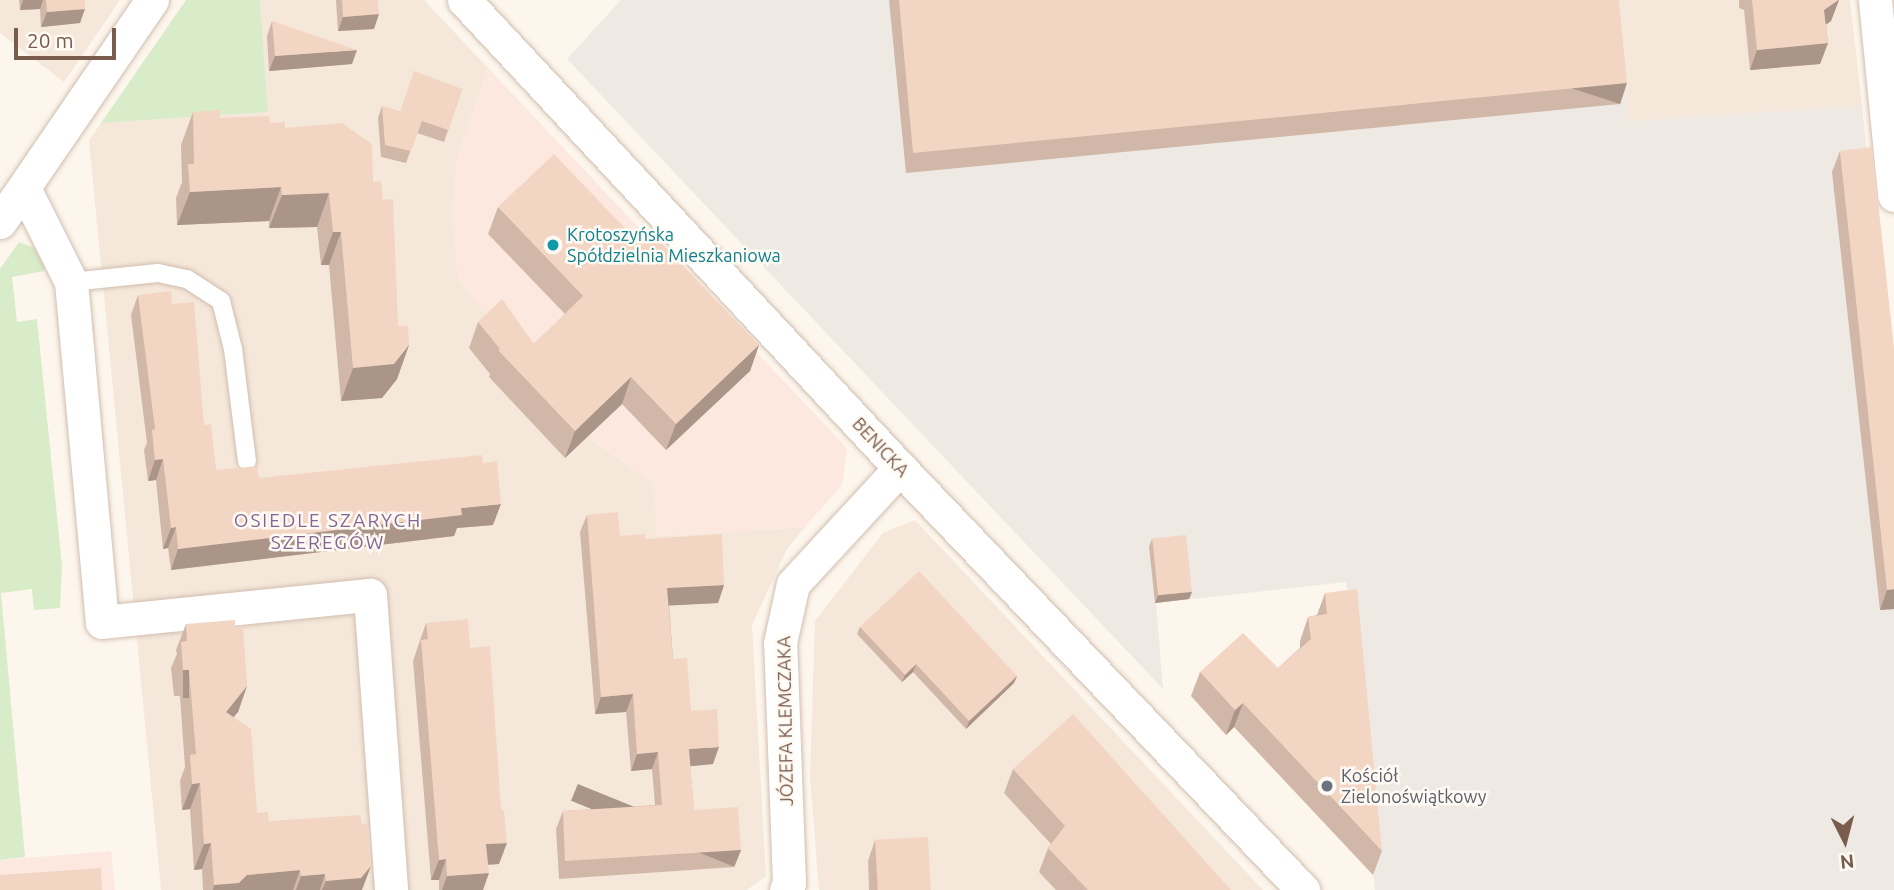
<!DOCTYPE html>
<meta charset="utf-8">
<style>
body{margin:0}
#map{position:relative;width:1894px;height:890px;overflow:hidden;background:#fdf6ec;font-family:Ubuntu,sans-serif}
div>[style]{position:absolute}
.residential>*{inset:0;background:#f5e8da}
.commercial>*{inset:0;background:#fde8e0}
.industrial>*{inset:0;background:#efe9e4}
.green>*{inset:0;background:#d8ecc9}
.roads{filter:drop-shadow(0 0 2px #d1beb0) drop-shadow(0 0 2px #d1beb0)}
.lane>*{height:18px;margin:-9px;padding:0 9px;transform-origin:9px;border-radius:9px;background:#fff}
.street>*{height:33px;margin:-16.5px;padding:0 16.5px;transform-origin:16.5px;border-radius:16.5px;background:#fff}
.wall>*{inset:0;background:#d1b7a8}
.shaded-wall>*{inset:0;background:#aa9588;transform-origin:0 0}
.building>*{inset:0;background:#f3d5c3;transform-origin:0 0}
.dots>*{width:19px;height:19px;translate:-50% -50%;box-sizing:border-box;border:4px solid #fffaf3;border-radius:50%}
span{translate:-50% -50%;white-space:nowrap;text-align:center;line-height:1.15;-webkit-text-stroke:5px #fffaf3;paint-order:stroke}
.culture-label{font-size:18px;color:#0d838f}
.left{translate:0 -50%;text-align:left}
.street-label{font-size:18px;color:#7a5c4d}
.worship-label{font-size:18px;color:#5b616d}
.neighbourhood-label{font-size:19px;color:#846695;letter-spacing:2px}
.north{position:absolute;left:1810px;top:806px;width:70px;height:70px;-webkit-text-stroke:5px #fffaf3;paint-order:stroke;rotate:174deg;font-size:19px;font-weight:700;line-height:28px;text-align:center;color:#7a5c4d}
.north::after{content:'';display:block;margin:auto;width:24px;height:32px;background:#7a5c4d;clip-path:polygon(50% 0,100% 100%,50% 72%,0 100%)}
.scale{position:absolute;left:14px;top:28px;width:102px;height:32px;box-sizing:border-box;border:4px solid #7a5c4d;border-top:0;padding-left:9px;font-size:21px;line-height:24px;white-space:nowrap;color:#7a5c4d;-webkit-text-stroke:5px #fffaf3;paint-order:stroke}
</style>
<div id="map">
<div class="residential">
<i style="clip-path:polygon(0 0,120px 0,64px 82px,0 33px)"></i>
<i style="clip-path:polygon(260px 0,424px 0,488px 68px,458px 155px,452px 218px,525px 367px,592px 440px,653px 483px,658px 536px,805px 527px,787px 549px,752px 625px,766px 876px,747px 890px,161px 890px,89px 140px,101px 123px,268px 112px)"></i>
<i style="clip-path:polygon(1620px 0,1850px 0,1862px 106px,1629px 121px)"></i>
<i style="clip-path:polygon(915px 520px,1263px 890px,819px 890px,810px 777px,815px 621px,883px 533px)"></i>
</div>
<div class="commercial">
<i style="clip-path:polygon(488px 68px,847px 448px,842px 485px,805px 527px,657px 536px,653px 483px,592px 440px,525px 367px,458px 278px,452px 218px,458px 155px)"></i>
<i style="clip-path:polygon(111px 851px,115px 890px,0 890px,0 860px)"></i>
</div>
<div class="industrial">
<i style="clip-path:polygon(621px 0,1620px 0,1629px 121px,1862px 106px,1894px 407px,1894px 890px,1375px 890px,1346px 582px,1156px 603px,1163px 689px,567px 59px)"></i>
</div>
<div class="green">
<i style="clip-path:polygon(186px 0,260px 0,268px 112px,101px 123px)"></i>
<i style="clip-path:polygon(19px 242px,35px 248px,45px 267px,44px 271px,12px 277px,17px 322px,37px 319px,62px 566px,60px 608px,34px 610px,32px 589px,1px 593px,25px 857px,0 860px,0 269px)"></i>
</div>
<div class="roads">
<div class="lane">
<i style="left:71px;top:282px;width:87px;rotate:-5.9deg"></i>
<i style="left:158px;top:273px;width:30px;rotate:12deg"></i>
<i style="left:187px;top:279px;width:40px;rotate:32.9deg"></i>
<i style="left:221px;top:301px;width:49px;rotate:76deg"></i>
<i style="left:233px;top:349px;width:113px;rotate:82.9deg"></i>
</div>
<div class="street">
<i style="left:464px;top:0;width:640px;rotate:47.03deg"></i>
<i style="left:900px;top:468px;width:584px;rotate:46.32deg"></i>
<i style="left:1875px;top:0;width:196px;rotate:84.4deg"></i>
<i style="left:24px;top:188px;width:105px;rotate:63.4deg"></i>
<i style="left:71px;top:282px;width:341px;rotate:84.8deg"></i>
<i style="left:102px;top:622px;width:269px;rotate:-5.8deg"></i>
<i style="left:370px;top:595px;width:296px;rotate:85.9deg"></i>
<i style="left:0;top:222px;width:269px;rotate:-55.6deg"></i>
<i style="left:786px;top:890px;width:8px;rotate:-67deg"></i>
<i style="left:789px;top:883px;width:240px;rotate:-92.1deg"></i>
<i style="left:780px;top:643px;width:60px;rotate:-77.6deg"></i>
<i style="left:793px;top:584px;width:158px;rotate:-47.3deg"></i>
</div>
</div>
<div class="wall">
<i style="clip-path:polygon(19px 0,85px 0,80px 23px,41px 27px,40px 9px,20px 10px)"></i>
<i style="clip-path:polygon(336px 0,378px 0,374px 29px,338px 31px)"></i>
<i style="clip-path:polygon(889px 0,1619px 0,1620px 104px,906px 173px)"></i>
<i style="clip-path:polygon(1739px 0,1839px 0,1831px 21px,1826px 24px,1828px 43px,1820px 64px,1750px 70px,1744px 10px,1739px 8px)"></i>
<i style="clip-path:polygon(272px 21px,352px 64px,269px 71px,267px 36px)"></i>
<i style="clip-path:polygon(462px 89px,444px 142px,417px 133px,406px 163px,381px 157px,378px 118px,382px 106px,400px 112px)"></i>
<i style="clip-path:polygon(193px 112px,220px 118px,270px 123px,285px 128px,373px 182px,398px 326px,409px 345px,397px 379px,382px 398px,341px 401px,329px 265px,321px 265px,317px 227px,269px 228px,269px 221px,177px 225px,176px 198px,182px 182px,181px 145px)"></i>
<i style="clip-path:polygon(1840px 151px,1894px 609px,1880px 610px,1832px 172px)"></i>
<i style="clip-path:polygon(498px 207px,639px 243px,759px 345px,750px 371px,666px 450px,622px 404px,565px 458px,489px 377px,490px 374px,469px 348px,478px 322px,534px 344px,565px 314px,488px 234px)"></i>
<i style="clip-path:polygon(138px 295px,172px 304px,216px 470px,259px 478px,493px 525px,457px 528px,454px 536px,171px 570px,168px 548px,163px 549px,156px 480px,148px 481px,144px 450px,147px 443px,131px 315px)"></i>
<i style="clip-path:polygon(587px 515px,620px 536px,645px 539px,724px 585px,718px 603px,669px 605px,673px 659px,691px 711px,713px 764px,690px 766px,694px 810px,741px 850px,734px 867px,559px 879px,556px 829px,563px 811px,655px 805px,652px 769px,631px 771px,626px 712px,595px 714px,580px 532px)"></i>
<i style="clip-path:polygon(1152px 539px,1192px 592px,1189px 599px,1155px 603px,1149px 546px)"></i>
<i style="clip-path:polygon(1325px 593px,1382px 851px,1373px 875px,1234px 727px,1226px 735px,1191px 696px,1200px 672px,1278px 668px,1300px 648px,1300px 641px,1308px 617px,1317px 615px)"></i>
<i style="clip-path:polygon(426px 623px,470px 648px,501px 810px,499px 864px,488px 865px,483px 890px,439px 890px,439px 880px,431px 880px,413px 661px)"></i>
<i style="clip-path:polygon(186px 624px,235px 627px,247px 686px,238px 712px,233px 717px,257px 813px,362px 890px,203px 890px,202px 869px,194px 870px,190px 809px,182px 810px,180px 781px,185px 767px,180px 696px,174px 696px,171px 668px,177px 654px,176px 650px)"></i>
<i style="clip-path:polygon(860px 627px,1017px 676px,1014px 683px,966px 729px,913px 672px,902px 682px,857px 634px)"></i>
<i style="clip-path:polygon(1013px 769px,1231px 890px,1056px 890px,1039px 872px,1048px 848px,1051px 844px,1004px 793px)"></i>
<i style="clip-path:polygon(875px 840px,931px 890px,869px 890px,868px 861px)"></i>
</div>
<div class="shaded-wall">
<i style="clip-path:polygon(23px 0,43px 0,40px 9px,20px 10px)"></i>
<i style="clip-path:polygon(1839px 0,1831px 21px,1817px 31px,1824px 10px)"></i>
<i style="clip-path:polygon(85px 9px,80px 23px,41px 27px,47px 12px)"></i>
<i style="clip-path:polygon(379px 14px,374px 29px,338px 31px,343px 17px)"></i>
<i style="clip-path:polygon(1828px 43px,1820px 64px,1750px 70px,1757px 50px)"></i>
<i style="clip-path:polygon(357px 50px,352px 64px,269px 71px,275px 56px)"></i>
<i style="left:1627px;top:83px;width:22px;height:717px;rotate:108deg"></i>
<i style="clip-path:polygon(281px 187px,269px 221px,177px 225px,190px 192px)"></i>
<i style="clip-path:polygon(329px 193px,317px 227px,269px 228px,282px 195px)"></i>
<i style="clip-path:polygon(333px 232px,341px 232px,329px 265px,321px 265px)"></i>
<i style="clip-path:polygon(409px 345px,397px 379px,382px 398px,341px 401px,353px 368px)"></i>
<i style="clip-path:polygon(759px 345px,750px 371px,666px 450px,676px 424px)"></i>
<i style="clip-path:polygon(631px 377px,622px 404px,565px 458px,575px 431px)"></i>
<i style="clip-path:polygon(163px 459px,156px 480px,148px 481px,155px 460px)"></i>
<i style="clip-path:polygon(501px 504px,493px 525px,457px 528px,454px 536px,171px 570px,178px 549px,461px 508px)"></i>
<i style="clip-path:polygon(176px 527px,168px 548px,163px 549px,171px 528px)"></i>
<i style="clip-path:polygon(724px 585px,718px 603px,661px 606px,667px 588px)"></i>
<i style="clip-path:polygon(1894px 589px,1894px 609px,1880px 610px,1887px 590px)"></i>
<i style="clip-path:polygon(1192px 592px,1189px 599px,1155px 603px,1158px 595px)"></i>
<i style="clip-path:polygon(916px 664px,913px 672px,902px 682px,905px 675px)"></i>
<i style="left:183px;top:670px;width:6px;height:28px"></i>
<i style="clip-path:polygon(1017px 676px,1014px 683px,966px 729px,969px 721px)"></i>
<i style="clip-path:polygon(247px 686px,238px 712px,216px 738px,226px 712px)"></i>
<i style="clip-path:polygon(633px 694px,626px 712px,595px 714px,601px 697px)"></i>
<i style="clip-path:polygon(1243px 703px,1234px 727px,1226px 735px,1235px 710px)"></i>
<i style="clip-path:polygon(719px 747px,713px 764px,683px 767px,689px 749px)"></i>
<i style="clip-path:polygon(658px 752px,652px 769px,631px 771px,637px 754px)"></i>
<i style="clip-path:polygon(200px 783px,190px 809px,182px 810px,192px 784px)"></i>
<i style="clip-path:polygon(211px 843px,202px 869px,194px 870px,204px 844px)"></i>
<i style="clip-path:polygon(507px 843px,499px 864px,479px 865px,486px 844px)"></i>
<i style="left:741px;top:850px;width:18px;height:176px;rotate:112deg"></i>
<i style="clip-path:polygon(446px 859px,439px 880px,431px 880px,439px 860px)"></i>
<i style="clip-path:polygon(371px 866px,362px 890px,322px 890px,326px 881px)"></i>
<i style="clip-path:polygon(300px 870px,293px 890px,213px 890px,214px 885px,247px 875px)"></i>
<i style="clip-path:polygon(489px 873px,483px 890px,442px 890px,447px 876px)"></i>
<i style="clip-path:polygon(325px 874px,320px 890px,296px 890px,301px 876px)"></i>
</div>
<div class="building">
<i style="clip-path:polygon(46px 0,85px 0,85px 9px,47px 12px)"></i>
<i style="clip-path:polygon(342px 0,378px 0,379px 14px,343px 17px)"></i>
<i style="clip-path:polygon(899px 0,1619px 0,1627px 83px,913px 153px)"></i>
<i style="clip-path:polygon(1752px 0,1838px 0,1824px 10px,1828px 43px,1757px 50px)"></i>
<i style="clip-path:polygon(272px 21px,357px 50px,275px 56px)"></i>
<i style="clip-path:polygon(414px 71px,462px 89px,448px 130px,422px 121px,411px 151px,385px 145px,382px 106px,400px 112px)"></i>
<i style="clip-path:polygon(220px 110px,220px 118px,269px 116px,270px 123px,285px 122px,285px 128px,342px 123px,372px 144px,373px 182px,381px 181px,383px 200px,393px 199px,398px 326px,408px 326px,409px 345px,394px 364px,353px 368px,341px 232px,333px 232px,329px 193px,282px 195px,281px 187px,190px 192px,188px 164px,194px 164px,193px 112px)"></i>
<i style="clip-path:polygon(1872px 147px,1894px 348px,1894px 589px,1887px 590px,1840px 151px)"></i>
<i style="clip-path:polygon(554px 154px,639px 243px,651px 232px,759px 345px,676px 424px,631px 377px,575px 431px,498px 350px,500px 349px,478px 322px,502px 299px,534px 344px,583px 296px,498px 207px)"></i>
<i style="clip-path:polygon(171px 291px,172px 304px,194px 302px,204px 425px,211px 424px,216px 470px,257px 466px,259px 478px,482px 455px,483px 463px,497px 461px,501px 504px,461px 508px,462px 515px,178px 549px,176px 527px,171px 528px,163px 459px,155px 460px,152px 430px,155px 429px,138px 295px)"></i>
<i style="clip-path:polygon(618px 512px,620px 536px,645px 534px,645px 539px,722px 534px,724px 585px,667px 588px,673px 659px,687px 658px,691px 711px,717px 709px,719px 747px,689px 749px,694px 810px,738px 807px,741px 850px,565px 861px,563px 811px,662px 805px,658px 752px,637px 754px,633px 694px,601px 697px,587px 515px)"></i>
<i style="left:1186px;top:535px;width:57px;height:34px;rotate:84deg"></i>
<i style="clip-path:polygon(919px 571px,1017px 676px,969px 721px,916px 664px,905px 675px,860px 627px)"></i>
<i style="clip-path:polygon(1357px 589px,1382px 851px,1243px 703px,1235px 710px,1200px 672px,1243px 633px,1278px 668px,1311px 639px,1308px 617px,1327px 614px,1325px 593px)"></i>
<i style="clip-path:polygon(468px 619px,470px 648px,490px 646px,501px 810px,504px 810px,507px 843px,486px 844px,489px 873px,447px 876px,446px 859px,439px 860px,421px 640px,428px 639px,426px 623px)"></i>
<i style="clip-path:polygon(235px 620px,235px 627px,243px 626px,247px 686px,226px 712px,251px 729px,257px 813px,268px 812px,269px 821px,360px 815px,362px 824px,367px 823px,371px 866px,361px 878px,326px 881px,325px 874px,301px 876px,300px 870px,247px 875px,239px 883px,214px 885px,211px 843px,204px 844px,200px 783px,192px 784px,190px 755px,196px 754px,189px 670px,183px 670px,181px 642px,187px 641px,186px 624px)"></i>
<i style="clip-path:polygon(1073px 714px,1231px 890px,1088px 890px,1048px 848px,1065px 826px,1013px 769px)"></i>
<i style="left:928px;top:837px;width:53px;height:53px;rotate:87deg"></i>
<i style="clip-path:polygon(101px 868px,102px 890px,0 890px,0 875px)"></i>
</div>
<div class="dots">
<i style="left:553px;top:245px;background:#0f9aa8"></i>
<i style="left:1327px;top:786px;background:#6b7280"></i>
</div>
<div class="culture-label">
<span class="left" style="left:567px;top:245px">Krotoszyńska<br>Spółdzielnia Mieszkaniowa</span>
</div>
<div class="street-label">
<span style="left:881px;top:447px;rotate:47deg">BENICKA</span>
<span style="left:785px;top:721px;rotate:-91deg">JÓZEFA KLEMCZAKA</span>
</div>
<div class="worship-label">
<span class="left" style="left:1341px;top:786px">Kościół<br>Zielonoświątkowy</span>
</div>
<div class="neighbourhood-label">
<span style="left:328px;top:532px">OSIEDLE SZARYCH<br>SZEREGÓW</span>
</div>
<div class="north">N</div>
<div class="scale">20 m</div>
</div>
